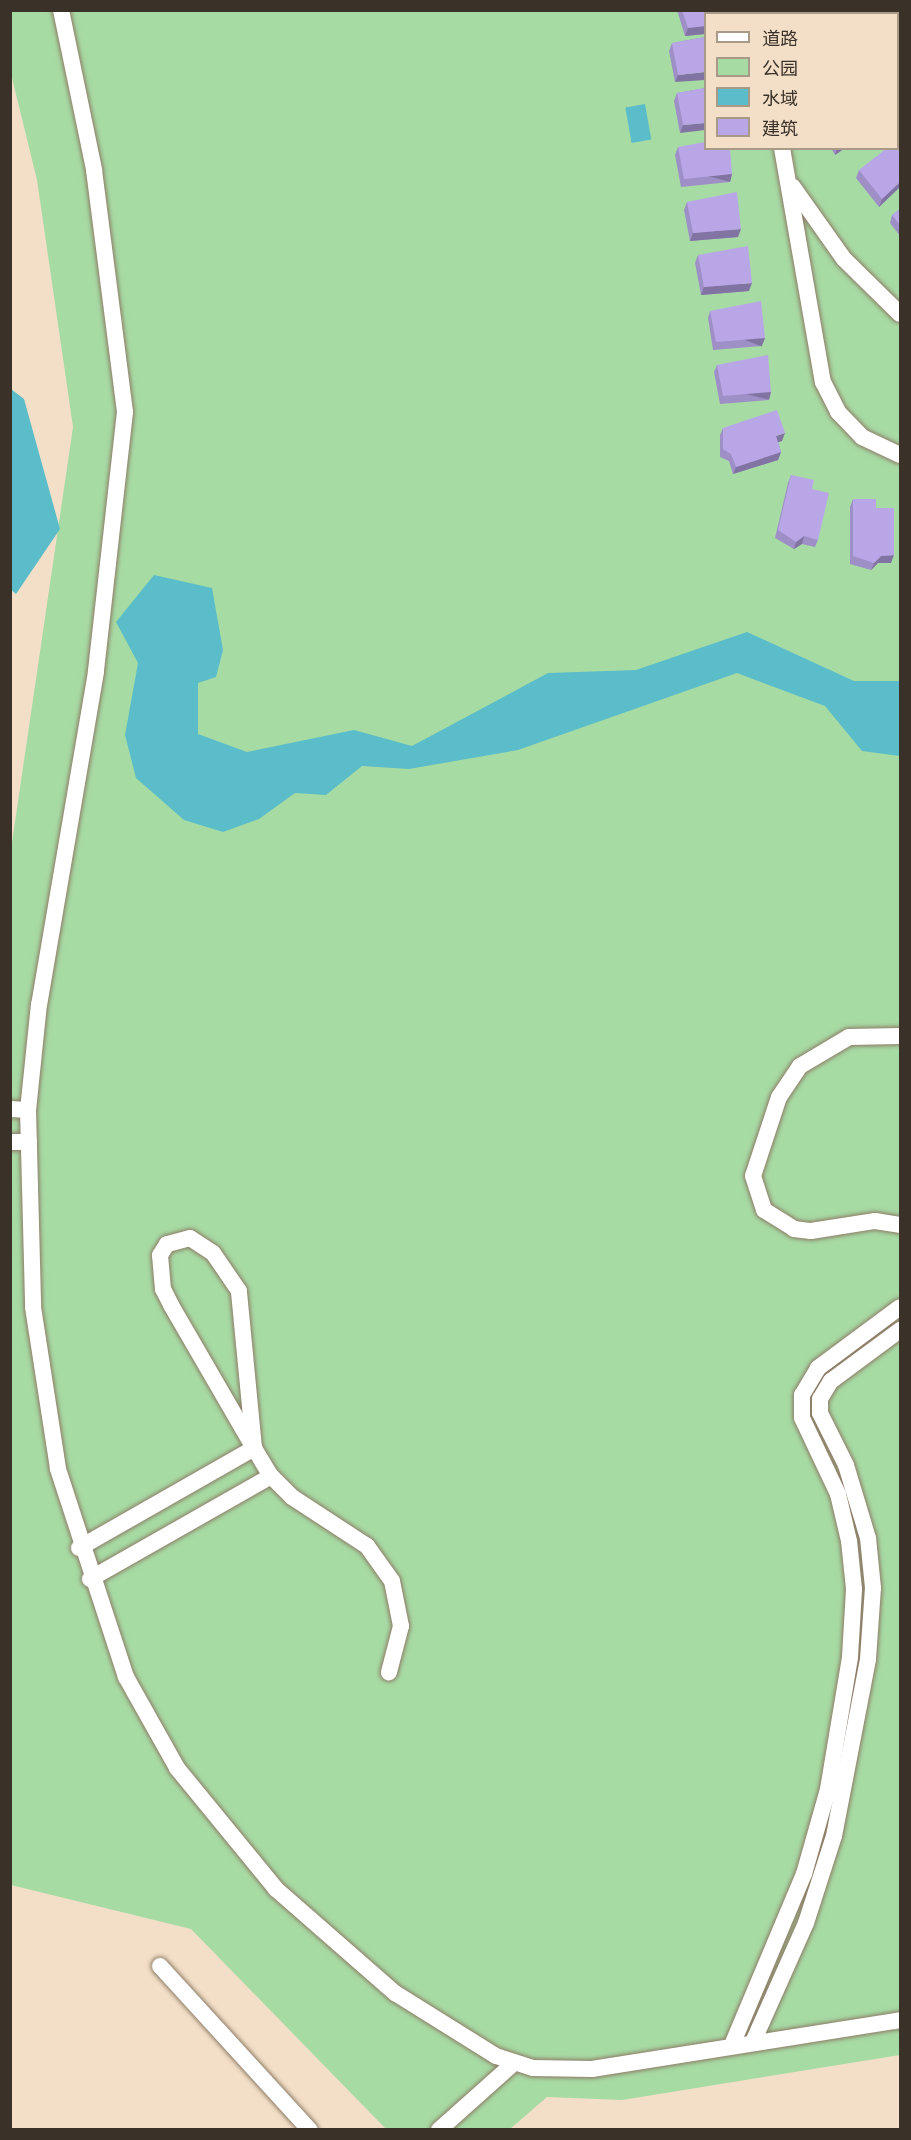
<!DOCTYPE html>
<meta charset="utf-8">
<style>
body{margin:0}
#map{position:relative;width:911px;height:2140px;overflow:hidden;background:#f3dfc8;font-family:Montserrat,"Noto Sans SC",sans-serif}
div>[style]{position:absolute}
.green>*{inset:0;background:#a7dba4}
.water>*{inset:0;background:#5bbdc9;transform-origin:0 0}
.roads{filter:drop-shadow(0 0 2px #8d7c67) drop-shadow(0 0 2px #8d7c67)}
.minor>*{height:16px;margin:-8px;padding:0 8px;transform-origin:8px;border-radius:8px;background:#fff}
.wall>*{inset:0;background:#9f8fc7}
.shaded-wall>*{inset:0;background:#8274a2;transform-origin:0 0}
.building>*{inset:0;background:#b9a6e7}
span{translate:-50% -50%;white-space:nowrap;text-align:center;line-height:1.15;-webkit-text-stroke:6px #f3dfc8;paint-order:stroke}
.frame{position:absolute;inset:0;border:12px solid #3a3229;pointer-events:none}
.legend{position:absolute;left:704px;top:12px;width:195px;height:138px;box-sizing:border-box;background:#f3dfc8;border:2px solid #a99a88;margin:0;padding:8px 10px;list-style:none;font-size:18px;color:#3a3229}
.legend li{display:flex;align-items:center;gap:12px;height:30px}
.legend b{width:30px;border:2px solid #a99a88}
</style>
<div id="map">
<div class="green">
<i style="clip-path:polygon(evenodd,10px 11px,900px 11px,900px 2055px,622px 2100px,547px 2097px,510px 2129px,386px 2129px,191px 1929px,11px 1885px,10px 856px,73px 427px,37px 180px,11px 74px,10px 11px,706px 14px,898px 14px,898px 148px,706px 148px,706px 14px)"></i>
</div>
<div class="water">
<i style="left:645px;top:104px;width:36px;height:20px;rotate:80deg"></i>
<i style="clip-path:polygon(11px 389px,24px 399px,60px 529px,16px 594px,10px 589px)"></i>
<i style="clip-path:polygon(154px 575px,212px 588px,223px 650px,216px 677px,198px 683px,198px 734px,247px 752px,354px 730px,412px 746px,548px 673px,636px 670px,747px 632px,854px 681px,900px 681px,900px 756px,862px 751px,825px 706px,737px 673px,518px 750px,409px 769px,362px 766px,326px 795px,295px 793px,259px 819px,223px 832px,184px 820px,136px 778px,125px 735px,138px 663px,116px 622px)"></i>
</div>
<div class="roads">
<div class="minor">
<i style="left:61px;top:10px;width:163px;rotate:78.3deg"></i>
<i style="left:94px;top:170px;width:244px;rotate:82.7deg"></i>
<i style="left:125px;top:412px;width:262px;rotate:96.4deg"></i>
<i style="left:96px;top:672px;width:337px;rotate:99.7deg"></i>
<i style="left:39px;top:1004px;width:107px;rotate:95.9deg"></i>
<i style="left:28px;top:1110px;width:197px;rotate:88.5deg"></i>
<i style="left:33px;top:1307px;width:164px;rotate:81.2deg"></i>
<i style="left:58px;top:1469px;width:219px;rotate:71.9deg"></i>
<i style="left:126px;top:1677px;width:104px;rotate:60.7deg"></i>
<i style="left:177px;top:1768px;width:156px;rotate:50.7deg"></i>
<i style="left:276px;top:1889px;width:158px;rotate:41.2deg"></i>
<i style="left:395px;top:1993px;width:119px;rotate:32deg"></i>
<i style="left:496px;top:2056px;width:39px;rotate:18deg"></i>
<i style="left:533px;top:2068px;width:59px;rotate:1deg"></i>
<i style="left:592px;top:2069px;width:312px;rotate:-9deg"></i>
<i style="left:758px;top:10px;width:4px;rotate:76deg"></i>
<i style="left:782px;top:148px;width:238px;rotate:80.1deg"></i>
<i style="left:823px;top:382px;width:34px;rotate:63deg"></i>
<i style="left:838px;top:412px;width:35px;rotate:46deg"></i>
<i style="left:862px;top:437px;width:42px;rotate:25.3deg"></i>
<i style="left:793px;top:187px;width:88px;rotate:54.7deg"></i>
<i style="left:844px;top:259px;width:78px;rotate:44.5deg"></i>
<i style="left:900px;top:1036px;width:51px;rotate:178.9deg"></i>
<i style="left:849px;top:1037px;width:57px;rotate:149.4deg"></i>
<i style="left:800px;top:1066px;width:37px;rotate:124deg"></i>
<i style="left:779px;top:1097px;width:83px;rotate:108.2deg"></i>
<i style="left:753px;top:1176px;width:36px;rotate:72deg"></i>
<i style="left:764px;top:1210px;width:36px;rotate:32deg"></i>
<i style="left:794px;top:1229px;width:17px;rotate:7deg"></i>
<i style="left:811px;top:1231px;width:65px;rotate:-8.9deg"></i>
<i style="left:875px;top:1221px;width:25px;rotate:9deg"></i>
<i style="left:10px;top:1109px;width:18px;rotate:3deg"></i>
<i style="left:10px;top:1142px;width:19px"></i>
<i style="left:79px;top:1548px;width:202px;rotate:-29.7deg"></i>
<i style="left:254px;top:1448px;width:158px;rotate:-95.5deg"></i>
<i style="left:239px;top:1291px;width:46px;rotate:-124.4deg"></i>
<i style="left:213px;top:1253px;width:27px;rotate:-147deg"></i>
<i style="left:190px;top:1238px;width:24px;rotate:165deg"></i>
<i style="left:167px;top:1244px;width:13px;rotate:122deg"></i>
<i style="left:160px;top:1255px;width:34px;rotate:85deg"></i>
<i style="left:163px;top:1289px;width:18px;rotate:63deg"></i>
<i style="left:171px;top:1305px;width:165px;rotate:59.9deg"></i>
<i style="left:254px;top:1448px;width:33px;rotate:59deg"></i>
<i style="left:271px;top:1476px;width:30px;rotate:45deg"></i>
<i style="left:292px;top:1497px;width:90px;rotate:33.2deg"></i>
<i style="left:367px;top:1546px;width:43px;rotate:54.5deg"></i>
<i style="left:392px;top:1581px;width:46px;rotate:78.7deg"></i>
<i style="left:401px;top:1626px;width:48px;rotate:104.6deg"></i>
<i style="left:90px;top:1579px;width:208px;rotate:-29.6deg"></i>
<i style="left:160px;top:1966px;width:222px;rotate:47.6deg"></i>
<i style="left:753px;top:2042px;width:130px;rotate:-66deg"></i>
<i style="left:806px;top:1923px;width:91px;rotate:-72.2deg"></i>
<i style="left:834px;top:1836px;width:180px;rotate:-79.1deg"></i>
<i style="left:868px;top:1659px;width:71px;rotate:-86deg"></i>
<i style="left:873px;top:1588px;width:50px;rotate:-95.7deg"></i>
<i style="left:868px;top:1538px;width:76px;rotate:-106.8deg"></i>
<i style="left:846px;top:1465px;width:58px;rotate:-116.6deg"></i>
<i style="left:820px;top:1413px;width:14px;rotate:-90deg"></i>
<i style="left:820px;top:1399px;width:21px;rotate:-59deg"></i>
<i style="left:831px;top:1381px;width:86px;rotate:-36.5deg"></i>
<i style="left:732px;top:2045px;width:186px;rotate:-67.2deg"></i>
<i style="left:804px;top:1874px;width:88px;rotate:-74.2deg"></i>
<i style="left:828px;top:1789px;width:134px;rotate:-80.5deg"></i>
<i style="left:850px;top:1657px;width:68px;rotate:-86.6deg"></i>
<i style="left:854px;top:1589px;width:48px;rotate:-95.9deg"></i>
<i style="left:849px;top:1541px;width:48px;rotate:-103.2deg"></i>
<i style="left:838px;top:1494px;width:84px;rotate:-115.3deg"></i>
<i style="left:802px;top:1418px;width:23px;rotate:-90deg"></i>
<i style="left:802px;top:1395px;width:31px;rotate:-59deg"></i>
<i style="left:818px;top:1368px;width:102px;rotate:-36.6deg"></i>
<i style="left:439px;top:2130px;width:101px;rotate:-41.8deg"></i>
</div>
</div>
<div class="wall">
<i style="clip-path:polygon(677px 10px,741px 10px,740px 13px,705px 14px,705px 34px,685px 36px)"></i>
<i style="clip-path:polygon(705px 37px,675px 82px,669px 51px,672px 43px)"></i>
<i style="clip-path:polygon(705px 88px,680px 133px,674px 101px,677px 93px)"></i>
<i style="clip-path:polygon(678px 147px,732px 174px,730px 182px,681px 187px,675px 155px)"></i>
<i style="clip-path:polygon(831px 148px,845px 148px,835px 155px)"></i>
<i style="clip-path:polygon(859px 170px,900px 187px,879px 207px,856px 178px)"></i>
<i style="clip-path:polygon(687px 202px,738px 237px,690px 241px,684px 210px)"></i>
<i style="clip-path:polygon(900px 209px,900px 236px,890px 223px,892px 215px)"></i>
<i style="clip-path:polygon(698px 255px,749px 291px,701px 295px,695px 263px)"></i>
<i style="clip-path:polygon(710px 311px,762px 346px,713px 350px,708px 318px)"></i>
<i style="clip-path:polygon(717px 365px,769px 400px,720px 404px,714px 372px)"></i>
<i style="clip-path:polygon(723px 428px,782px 441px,778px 442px,781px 452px,778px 460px,733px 474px,729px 461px,720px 457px,720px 435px)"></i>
<i style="clip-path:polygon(791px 475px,812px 489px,818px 540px,815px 547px,802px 544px,794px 549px,775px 538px,788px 483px)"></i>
<i style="clip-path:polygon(853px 499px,876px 508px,891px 563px,878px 563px,871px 570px,850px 564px,850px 507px)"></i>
</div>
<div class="shaded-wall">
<i style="clip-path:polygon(732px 10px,741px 10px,740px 13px,731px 13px)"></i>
<i style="clip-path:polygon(802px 10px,817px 10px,840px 14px,800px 14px)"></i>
<i style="clip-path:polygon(705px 26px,705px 34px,685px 36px,688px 28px)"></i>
<i style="clip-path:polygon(705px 72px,705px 80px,675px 82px,678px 75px)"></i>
<i style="clip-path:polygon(705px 123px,705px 130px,680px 133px,683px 125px)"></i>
<i style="clip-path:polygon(837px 148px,845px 148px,835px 155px)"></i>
<i style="left:732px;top:174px;width:8px;height:48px;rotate:104deg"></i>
<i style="clip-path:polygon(900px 182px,900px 187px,879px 207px,882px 199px)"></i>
<i style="clip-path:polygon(741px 229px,738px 237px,690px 241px,693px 233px)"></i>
<i style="clip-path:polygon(752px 283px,749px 291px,701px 295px,704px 287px)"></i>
<i style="left:765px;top:338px;width:9px;height:49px;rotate:111deg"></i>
<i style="left:771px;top:392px;width:8px;height:48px;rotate:104deg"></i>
<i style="clip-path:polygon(785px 433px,782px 441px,773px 444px,776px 436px)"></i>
<i style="clip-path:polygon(781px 452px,778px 460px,733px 474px,736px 467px)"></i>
<i style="clip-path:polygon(804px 536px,802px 544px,794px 549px,796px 542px)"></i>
<i style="clip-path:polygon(894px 555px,891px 563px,878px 563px,871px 570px,874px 563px,881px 556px)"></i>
</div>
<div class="building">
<i style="clip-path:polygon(682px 10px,734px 10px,735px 14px,705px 14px,705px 26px,688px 28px)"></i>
<i style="clip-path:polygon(817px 10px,863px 10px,861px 14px,840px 14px)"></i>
<i style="clip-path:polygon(705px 37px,705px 72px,678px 75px,672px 43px)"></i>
<i style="clip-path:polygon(705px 88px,705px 123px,683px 125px,677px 93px)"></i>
<i style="clip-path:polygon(897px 141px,900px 144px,900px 182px,882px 199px,859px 170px,887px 148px,897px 148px)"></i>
<i style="clip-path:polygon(705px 142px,705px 148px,730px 148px,732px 174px,684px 179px,678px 147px)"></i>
<i style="clip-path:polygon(737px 192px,741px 229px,693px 233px,687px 202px)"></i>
<i style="clip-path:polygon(900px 209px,900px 225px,892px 215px)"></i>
<i style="clip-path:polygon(748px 246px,752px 283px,704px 287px,698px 255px)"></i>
<i style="clip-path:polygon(761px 301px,765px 338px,716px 342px,710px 311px)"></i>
<i style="clip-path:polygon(768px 355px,771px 392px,723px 396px,717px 365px)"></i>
<i style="clip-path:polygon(777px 410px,785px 433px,776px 436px,781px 452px,736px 467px,731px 454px,723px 449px,723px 428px)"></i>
<i style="clip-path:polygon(791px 475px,814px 480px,812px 489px,829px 493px,818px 540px,804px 536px,796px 542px,778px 530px)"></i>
<i style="clip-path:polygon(853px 499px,876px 499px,876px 508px,894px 508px,894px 555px,881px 556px,874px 563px,853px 556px)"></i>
</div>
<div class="frame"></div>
<ul class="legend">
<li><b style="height:8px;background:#fff"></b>道路</li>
<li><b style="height:16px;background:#a7dba4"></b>公园</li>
<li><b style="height:16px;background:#5bbdc9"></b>水域</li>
<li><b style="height:16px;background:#b9a6e7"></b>建筑</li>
</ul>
</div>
